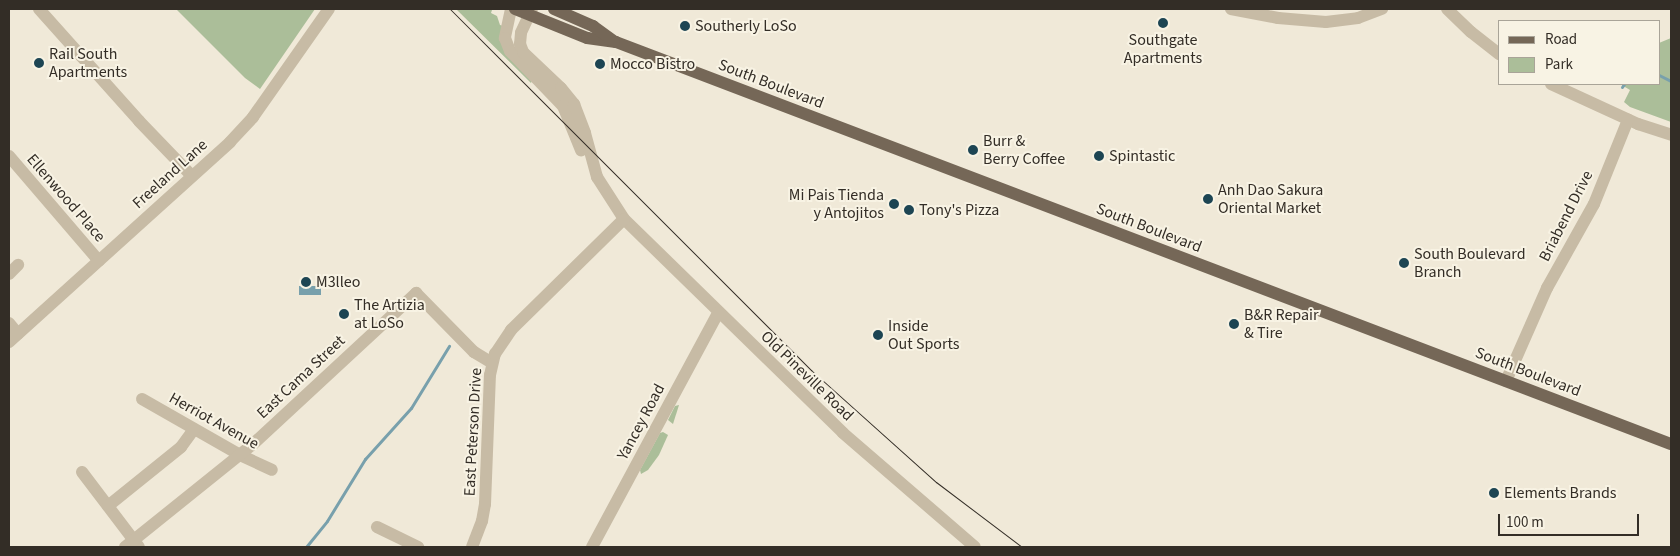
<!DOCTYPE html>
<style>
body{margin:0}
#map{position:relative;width:1680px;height:556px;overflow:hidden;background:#f0e9d8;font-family:"Source Sans 3",sans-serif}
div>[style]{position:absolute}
.green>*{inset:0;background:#abbe99}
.water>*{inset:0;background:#78a0ac;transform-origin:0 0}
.stream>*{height:3px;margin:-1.5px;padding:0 1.5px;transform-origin:1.5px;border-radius:1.5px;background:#78a0ac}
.minor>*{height:12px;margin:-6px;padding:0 6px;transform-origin:6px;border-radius:6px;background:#c7bba5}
.major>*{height:12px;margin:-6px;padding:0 6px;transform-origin:6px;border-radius:6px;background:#756757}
.tram>*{height:1px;margin:-0.5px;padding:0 0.5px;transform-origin:0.5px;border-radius:0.5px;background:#332d26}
.dots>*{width:14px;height:14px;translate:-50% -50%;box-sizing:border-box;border:2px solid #f8f3e4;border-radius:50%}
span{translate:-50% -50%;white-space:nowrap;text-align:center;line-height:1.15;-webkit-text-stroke:4px #f8f3e4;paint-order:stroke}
.poi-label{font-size:16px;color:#332d26}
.left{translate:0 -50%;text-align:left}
.right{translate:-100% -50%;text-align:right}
.street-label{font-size:16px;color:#332d26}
.frame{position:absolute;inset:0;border:10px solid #332d26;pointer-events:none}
.legend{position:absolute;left:1498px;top:20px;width:162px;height:65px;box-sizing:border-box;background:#f8f3e4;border:1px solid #a9a498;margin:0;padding:6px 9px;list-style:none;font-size:15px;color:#332d26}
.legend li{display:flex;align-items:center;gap:10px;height:25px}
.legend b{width:25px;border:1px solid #a9a498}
.scale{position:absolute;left:1498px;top:514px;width:141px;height:22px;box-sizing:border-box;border:2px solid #332d26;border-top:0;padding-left:6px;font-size:15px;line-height:18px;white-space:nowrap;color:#332d26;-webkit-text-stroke:4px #f8f3e4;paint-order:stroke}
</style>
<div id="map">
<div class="green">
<i style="clip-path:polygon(176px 9px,315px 9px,260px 89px,245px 78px)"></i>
<i style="clip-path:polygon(456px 9px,492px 10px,491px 13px,497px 16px,500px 25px,503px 26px,532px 80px,531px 83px)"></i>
<i style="clip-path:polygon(1671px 38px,1671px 122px,1630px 107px,1624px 102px,1630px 90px,1620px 84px,1659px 84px,1659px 43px)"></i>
<i style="clip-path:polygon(679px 405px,673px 424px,668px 420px,675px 406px)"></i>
<i style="clip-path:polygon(663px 432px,668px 435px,659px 455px,648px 470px,641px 474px,640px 470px,660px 433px)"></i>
</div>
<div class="water">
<i style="left:299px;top:286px;width:22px;height:9px"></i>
</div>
<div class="stream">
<i style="left:1659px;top:75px;width:13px;rotate:27deg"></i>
<i style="left:1622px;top:87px;width:4px;rotate:-56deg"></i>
<i style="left:306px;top:547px;width:33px;rotate:-51deg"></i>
<i style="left:327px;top:521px;width:73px;rotate:-58.5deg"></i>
<i style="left:365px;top:459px;width:69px;rotate:-48deg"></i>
<i style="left:411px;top:408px;width:73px;rotate:-58.5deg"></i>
</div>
<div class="minor">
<i style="left:39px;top:9px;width:150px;rotate:48.2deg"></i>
<i style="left:139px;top:121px;width:76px;rotate:46.1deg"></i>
<i style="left:511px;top:9px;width:30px;rotate:102deg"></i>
<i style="left:505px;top:38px;width:14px;rotate:69deg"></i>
<i style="left:510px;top:51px;width:76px;rotate:46.1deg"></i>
<i style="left:563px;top:106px;width:48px;rotate:67.8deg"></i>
<i style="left:532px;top:9px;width:26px;rotate:115deg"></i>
<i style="left:521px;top:33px;width:11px;rotate:95deg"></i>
<i style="left:520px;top:44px;width:9px;rotate:69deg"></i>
<i style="left:523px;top:52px;width:52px;rotate:43.5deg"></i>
<i style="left:561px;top:88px;width:21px;rotate:51deg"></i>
<i style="left:574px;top:104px;width:31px;rotate:69deg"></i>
<i style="left:585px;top:133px;width:46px;rotate:74.7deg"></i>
<i style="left:597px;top:177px;width:50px;rotate:57.3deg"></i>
<i style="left:624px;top:219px;width:306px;rotate:44.3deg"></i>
<i style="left:843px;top:433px;width:174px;rotate:40.8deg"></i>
<i style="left:1231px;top:9px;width:48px;rotate:10.8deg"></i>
<i style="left:1278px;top:18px;width:48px;rotate:4.8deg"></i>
<i style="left:1326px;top:22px;width:32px;rotate:-7deg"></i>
<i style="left:1358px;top:18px;width:26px;rotate:-21deg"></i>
<i style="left:1447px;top:9px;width:33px;rotate:44deg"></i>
<i style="left:1471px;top:32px;width:36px;rotate:38deg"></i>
<i style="left:1551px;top:84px;width:96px;rotate:24.7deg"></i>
<i style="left:1638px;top:124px;width:35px;rotate:18deg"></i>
<i style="left:9px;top:156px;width:138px;rotate:49.4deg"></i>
<i style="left:9px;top:274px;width:13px;rotate:-45deg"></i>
<i style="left:9px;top:323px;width:14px;rotate:51deg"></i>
<i style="left:9px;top:342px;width:298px;rotate:-42.1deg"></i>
<i style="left:230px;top:142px;width:34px;rotate:-47deg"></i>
<i style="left:253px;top:117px;width:132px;rotate:-54.9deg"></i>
<i style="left:1506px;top:381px;width:102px;rotate:-66.2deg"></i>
<i style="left:1547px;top:288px;width:96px;rotate:-60.8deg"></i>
<i style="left:1594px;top:204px;width:91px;rotate:-68deg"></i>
<i style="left:142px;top:399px;width:113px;rotate:29.7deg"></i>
<i style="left:240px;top:455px;width:35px;rotate:25deg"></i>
<i style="left:82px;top:472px;width:94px;rotate:52.8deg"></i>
<i style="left:108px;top:506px;width:94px;rotate:-38.9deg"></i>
<i style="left:181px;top:447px;width:22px;rotate:-54deg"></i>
<i style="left:377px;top:527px;width:46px;rotate:26deg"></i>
<i style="left:125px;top:547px;width:163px;rotate:-38.8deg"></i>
<i style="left:252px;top:445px;width:224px;rotate:-42.8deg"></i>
<i style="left:416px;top:293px;width:83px;rotate:45.5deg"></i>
<i style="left:474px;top:352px;width:21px;rotate:31deg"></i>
<i style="left:472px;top:547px;width:28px;rotate:-69deg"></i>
<i style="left:482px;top:521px;width:17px;rotate:-80deg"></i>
<i style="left:485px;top:504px;width:129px;rotate:-87.8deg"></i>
<i style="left:490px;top:375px;width:22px;rotate:-77deg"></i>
<i style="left:495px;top:354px;width:29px;rotate:-56deg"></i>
<i style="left:511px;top:330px;width:158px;rotate:-44.5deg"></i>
<i style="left:592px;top:547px;width:266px;rotate:-61.7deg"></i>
</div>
<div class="major">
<i style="left:515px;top:9px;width:78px;rotate:21.9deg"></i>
<i style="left:587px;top:38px;width:29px;rotate:8deg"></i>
<i style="left:616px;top:42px;width:1129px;rotate:20.86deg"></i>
<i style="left:554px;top:9px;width:43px;rotate:23.6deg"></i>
<i style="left:593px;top:26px;width:26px;rotate:36deg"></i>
</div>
<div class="tram">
<i style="left:450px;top:9px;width:511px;rotate:45deg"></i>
<i style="left:811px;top:370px;width:168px;rotate:41.9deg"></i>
<i style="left:936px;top:482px;width:108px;rotate:37.1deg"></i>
</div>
<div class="dots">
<i style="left:1163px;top:23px;background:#1d4553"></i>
<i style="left:685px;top:26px;background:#1d4553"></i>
<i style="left:39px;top:63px;background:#1d4553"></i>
<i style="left:600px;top:64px;background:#1d4553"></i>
<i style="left:973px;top:150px;background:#1d4553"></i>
<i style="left:1099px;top:156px;background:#1d4553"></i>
<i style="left:1208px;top:199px;background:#1d4553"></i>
<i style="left:894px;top:204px;background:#1d4553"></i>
<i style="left:909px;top:210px;background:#1d4553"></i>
<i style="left:1404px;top:263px;background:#1d4553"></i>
<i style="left:306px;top:282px;background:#1d4553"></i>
<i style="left:344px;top:314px;background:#1d4553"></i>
<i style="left:1234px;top:324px;background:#1d4553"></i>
<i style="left:878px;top:335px;background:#1d4553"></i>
<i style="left:1494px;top:493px;background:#1d4553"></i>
</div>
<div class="poi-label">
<span class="left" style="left:695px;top:26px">Southerly LoSo</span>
<span style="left:1163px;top:49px">Southgate<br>Apartments</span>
<span class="left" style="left:49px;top:63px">Rail South<br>Apartments</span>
<span class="left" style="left:610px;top:64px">Mocco Bistro</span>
<span class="left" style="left:983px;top:150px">Burr &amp;<br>Berry Coffee</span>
<span class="left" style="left:1109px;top:156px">Spintastic</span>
<span class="left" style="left:1218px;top:199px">Anh Dao Sakura<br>Oriental Market</span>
<span class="right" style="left:884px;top:204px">Mi Pais Tienda<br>y Antojitos</span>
<span class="left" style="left:919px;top:210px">Tony's Pizza</span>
<span class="left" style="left:1414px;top:263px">South Boulevard<br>Branch</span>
<span class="left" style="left:316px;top:282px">M3lleo</span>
<span class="left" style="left:354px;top:314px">The Artizia<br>at LoSo</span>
<span class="left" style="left:1244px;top:324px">B&amp;R Repair<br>&amp; Tire</span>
<span class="left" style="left:888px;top:335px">Inside<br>Out Sports</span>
<span class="left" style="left:1504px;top:493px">Elements Brands</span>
</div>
<div class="street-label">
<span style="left:771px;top:84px;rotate:21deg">South Boulevard</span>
<span style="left:170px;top:174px;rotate:-42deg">Freeland Lane</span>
<span style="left:66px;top:198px;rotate:49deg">Ellenwood Place</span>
<span style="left:1566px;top:216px;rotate:-63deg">Briabend Drive</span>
<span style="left:1149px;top:228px;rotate:21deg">South Boulevard</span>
<span style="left:1528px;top:372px;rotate:21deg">South Boulevard</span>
<span style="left:807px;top:376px;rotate:44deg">Old Pineville Road</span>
<span style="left:301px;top:377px;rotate:-43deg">East Cama Street</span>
<span style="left:214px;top:421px;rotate:29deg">Herriot Avenue</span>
<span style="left:641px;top:422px;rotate:-62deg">Yancey Road</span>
<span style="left:473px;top:432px;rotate:-87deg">East Peterson Drive</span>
</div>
<div class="frame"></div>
<ul class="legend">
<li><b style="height:6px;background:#756757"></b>Road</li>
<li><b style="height:14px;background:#abbe99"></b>Park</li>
</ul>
<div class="scale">100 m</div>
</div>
